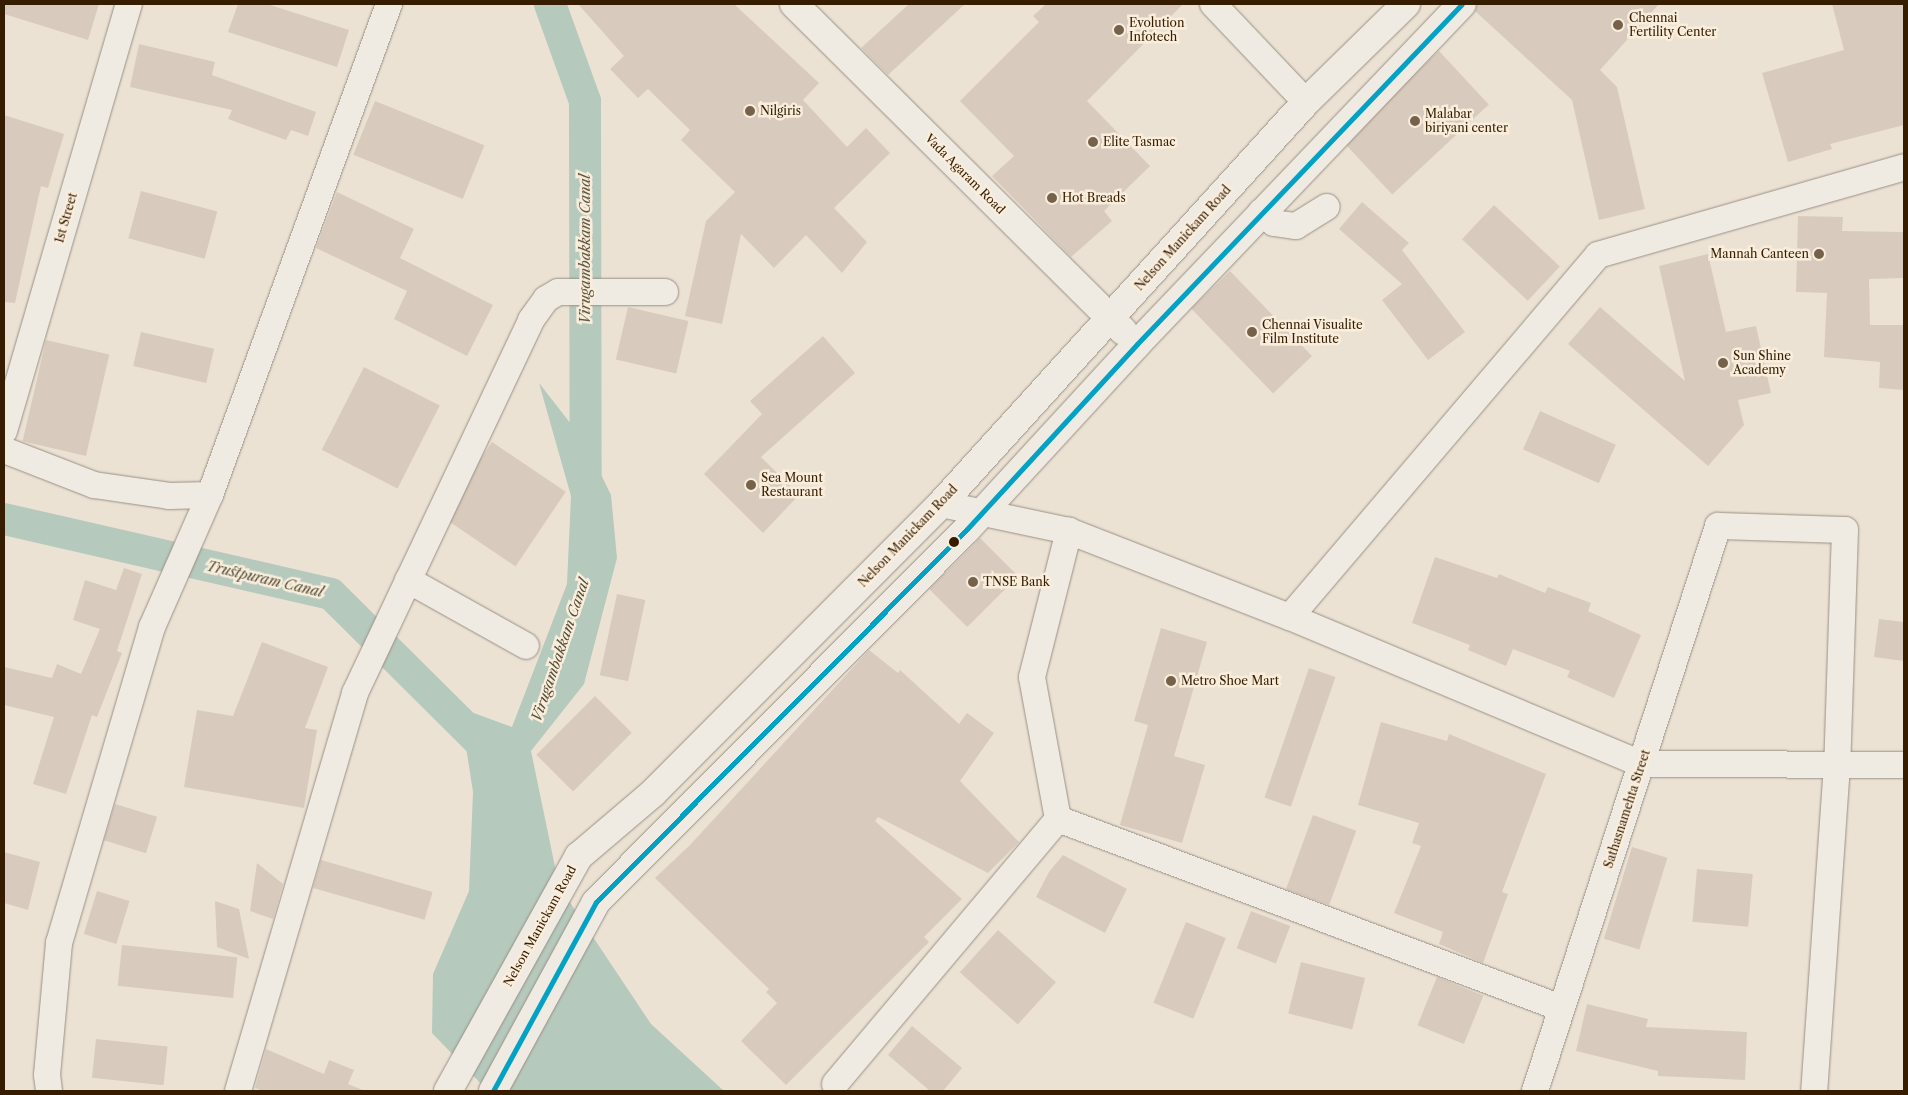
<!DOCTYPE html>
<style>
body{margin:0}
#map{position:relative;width:1908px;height:1095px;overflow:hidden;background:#ece2d4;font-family:"Libre Caslon Text",serif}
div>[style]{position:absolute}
.water>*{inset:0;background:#b5c9bd}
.canal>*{height:32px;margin:-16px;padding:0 16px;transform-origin:16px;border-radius:16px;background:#b5c9bd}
.building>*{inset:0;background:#d9cabe;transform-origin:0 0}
.roads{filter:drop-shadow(0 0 1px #999084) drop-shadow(0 0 1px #999084)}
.street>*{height:26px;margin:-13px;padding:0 13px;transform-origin:13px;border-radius:13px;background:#efeae2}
.secondary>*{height:28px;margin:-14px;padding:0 14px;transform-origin:14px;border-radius:14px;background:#efeae2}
.bus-1>*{height:5px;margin:-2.5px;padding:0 2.5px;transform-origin:2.5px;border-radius:2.5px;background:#03a2c4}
.dots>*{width:14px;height:14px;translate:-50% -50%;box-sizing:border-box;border:2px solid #f9eddc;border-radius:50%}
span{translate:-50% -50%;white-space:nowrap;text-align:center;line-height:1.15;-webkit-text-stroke:5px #f9eddc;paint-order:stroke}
.poi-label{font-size:12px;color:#361d00}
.left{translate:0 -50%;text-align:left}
.right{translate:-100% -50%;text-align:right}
.street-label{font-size:12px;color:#361d00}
.water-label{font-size:14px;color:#554d36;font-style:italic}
.frame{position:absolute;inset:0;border:5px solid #361d00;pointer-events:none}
</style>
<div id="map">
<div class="water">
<i style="clip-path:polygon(539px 383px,585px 442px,611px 495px,617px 558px,584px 684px,531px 751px,559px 886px,651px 1024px,724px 1091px,488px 1091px,432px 1033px,433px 974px,469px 891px,473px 792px,460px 708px,512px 727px,567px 584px,571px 496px)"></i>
</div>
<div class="canal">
<i style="left:550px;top:4px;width:103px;rotate:70.2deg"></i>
<i style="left:585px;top:101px;width:385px;rotate:89.9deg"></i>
<i style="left:4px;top:519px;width:335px;rotate:12.9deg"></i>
<i style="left:331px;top:594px;width:230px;rotate:44.8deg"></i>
</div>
<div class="building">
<i style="clip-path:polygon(4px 4px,99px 4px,88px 40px,4px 14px)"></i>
<i style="clip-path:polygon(238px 4px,267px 4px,349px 30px,337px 67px,228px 32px)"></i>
<i style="clip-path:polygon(578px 4px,734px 4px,819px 83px,803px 100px,847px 147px,866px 128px,890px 153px,834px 208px,867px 242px,842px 273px,806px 235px,774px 268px,741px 234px,722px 324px,685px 316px,706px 221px,735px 192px,681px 140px,690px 130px,648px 89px,638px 98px,610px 69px,624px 56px)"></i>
<i style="clip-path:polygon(909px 4px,965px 4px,888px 75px,861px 48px)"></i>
<i style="clip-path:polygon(1046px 4px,1183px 4px,1087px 101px,1150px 166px,1104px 211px,1112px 221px,1071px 257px,992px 176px,1014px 156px,960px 101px,1039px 22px,1033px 16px)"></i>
<i style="clip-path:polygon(1477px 4px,1659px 4px,1600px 70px,1617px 87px,1645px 209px,1599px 220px,1572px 100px,1475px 11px)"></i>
<i style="clip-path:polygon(1832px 4px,1904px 4px,1904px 125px,1830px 144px,1832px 149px,1788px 162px,1762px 73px,1844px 50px)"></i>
<i style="clip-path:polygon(139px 44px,215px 62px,212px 75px,316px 112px,308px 136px,291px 130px,286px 140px,228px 119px,232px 110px,130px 87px)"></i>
<i style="left:1439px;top:51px;width:73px;height:132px;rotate:47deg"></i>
<i style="left:375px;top:101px;width:118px;height:58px;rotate:22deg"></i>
<i style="clip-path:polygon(4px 115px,64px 134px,48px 188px,41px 186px,15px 303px,4px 302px)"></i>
<i style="left:141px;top:191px;width:79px;height:49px;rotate:15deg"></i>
<i style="clip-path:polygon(337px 192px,414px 229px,400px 258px,493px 305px,467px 356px,394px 319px,407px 291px,316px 248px)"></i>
<i style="clip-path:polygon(1362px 202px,1409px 243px,1402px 250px,1465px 332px,1428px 360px,1382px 300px,1402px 284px,1339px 229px)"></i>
<i style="left:1494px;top:205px;width:90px;height:47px;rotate:43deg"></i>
<i style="clip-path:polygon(1798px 216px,1843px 217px,1842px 231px,1904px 232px,1904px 278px,1869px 279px,1870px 325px,1904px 325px,1904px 390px,1879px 388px,1880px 362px,1824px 357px,1827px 293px,1796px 292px)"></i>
<i style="clip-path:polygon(1708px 254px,1726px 332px,1756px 326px,1771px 393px,1738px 400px,1744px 425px,1708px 466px,1568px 344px,1600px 307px,1685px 381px,1659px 266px)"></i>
<i style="left:1230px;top:271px;width:118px;height:54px;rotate:46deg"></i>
<i style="left:628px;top:307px;width:62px;height:54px;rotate:13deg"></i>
<i style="left:141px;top:332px;width:75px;height:35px;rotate:13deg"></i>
<i style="clip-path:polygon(823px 336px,855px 373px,761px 457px,799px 495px,763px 533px,704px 474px,762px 414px,750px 401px)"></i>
<i style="left:46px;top:340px;width:65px;height:104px;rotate:13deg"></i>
<i style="left:364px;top:367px;width:85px;height:93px;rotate:27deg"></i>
<i style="left:1540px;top:411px;width:83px;height:42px;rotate:24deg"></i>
<i style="left:492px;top:442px;width:89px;height:90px;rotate:34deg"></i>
<i style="left:980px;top:538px;width:54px;height:72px;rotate:45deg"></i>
<i style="clip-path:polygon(1435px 557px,1497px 578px,1499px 574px,1545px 593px,1548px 587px,1591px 603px,1588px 611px,1641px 635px,1614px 698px,1567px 677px,1570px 671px,1513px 649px,1506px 666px,1468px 650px,1470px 645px,1412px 623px)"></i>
<i style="clip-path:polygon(124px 568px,142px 574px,117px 651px,122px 653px,97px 717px,92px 715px,66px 794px,33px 784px,54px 717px,4px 705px,4px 667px,52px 678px,57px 664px,81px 674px,100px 629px,73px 620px,85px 580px,116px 590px)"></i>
<i style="left:617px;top:594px;width:29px;height:83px;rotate:12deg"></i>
<i style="clip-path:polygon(1879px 619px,1904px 622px,1904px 661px,1874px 657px)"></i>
<i style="clip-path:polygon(1161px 628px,1207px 642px,1174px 756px,1205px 765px,1182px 843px,1120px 825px,1148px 725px,1134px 721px)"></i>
<i style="clip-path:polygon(262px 642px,328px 667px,305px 728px,317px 730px,304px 808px,184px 787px,197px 710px,233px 716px)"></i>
<i style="clip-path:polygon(869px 650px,898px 673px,900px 670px,959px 724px,967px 713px,994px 733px,960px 781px,1019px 842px,988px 873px,878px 817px,875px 821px,962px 899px,924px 937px,929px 942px,786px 1085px,741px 1041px,777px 1003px,766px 992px,769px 989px,655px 878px,690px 845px)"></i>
<i style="left:1309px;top:668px;width:28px;height:137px;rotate:19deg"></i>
<i style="left:595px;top:696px;width:52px;height:83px;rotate:45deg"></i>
<i style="clip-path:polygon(1381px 722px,1447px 741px,1449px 734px,1546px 774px,1502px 892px,1508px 894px,1483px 963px,1439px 944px,1443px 932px,1394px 913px,1421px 846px,1412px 843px,1419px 823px,1358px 805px)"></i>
<i style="left:115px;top:804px;width:44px;height:38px;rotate:17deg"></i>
<i style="left:1313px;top:815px;width:46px;height:79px;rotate:20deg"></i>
<i style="left:1632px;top:847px;width:37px;height:96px;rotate:17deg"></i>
<i style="clip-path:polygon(4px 852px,40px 862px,28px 910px,4px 903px)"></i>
<i style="clip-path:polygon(1063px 855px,1127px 889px,1105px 933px,1036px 897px,1049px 872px)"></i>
<i style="left:321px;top:860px;width:116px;height:29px;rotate:16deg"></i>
<i style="clip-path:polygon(257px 863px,283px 884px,273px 919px,250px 911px)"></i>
<i style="left:1697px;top:869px;width:56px;height:53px;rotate:5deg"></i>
<i style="left:97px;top:891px;width:34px;height:45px;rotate:17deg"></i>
<i style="clip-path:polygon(215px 901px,239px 909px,249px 959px,217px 947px)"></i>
<i style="left:1251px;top:911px;width:42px;height:40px;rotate:21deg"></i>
<i style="left:1186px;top:922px;width:43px;height:87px;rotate:22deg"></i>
<i style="left:998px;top:930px;width:78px;height:57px;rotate:42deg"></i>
<i style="left:122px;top:945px;width:116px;height:41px;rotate:6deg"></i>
<i style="left:1301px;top:962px;width:66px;height:53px;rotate:14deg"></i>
<i style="left:1437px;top:977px;width:50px;height:52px;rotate:22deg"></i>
<i style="clip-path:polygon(1587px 1004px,1648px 1019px,1646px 1027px,1747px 1032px,1745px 1080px,1658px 1076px,1658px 1071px,1576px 1051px)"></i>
<i style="clip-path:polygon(912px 1026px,962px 1068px,943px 1091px,930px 1091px,888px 1055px)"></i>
<i style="left:96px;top:1039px;width:72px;height:39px;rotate:6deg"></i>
<i style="clip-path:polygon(266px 1049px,324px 1074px,329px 1060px,354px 1070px,348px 1084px,365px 1091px,262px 1091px,255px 1088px)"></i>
</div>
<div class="roads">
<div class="street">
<i style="left:1213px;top:4px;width:135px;rotate:46.5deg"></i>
<i style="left:1261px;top:212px;width:17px;rotate:40deg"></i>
<i style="left:1274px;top:223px;width:22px;rotate:8deg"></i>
<i style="left:1296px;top:226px;width:36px;rotate:-32deg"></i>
<i style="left:4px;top:431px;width:445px;rotate:-73.7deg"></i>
<i style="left:4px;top:450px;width:97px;rotate:21.3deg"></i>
<i style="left:94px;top:485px;width:76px;rotate:8.3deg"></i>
<i style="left:169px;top:496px;width:41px;rotate:-1.4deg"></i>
<i style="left:941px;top:504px;width:131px;rotate:11.9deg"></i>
<i style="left:1069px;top:531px;width:237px;rotate:21.3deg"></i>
<i style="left:1290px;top:617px;width:381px;rotate:22.7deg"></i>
<i style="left:1642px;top:764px;width:262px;rotate:0.2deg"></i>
<i style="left:408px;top:580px;width:135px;rotate:29.2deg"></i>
<i style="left:1290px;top:617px;width:475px;rotate:-49.6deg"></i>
<i style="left:1598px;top:255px;width:318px;rotate:-16deg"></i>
<i style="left:1058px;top:819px;width:144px;rotate:-100.4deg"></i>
<i style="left:1032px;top:677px;width:151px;rotate:-75.8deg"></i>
<i style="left:835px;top:1084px;width:346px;rotate:-49.9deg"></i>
<i style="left:1058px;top:819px;width:537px;rotate:20.59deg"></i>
<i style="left:49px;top:1091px;width:16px;rotate:-97deg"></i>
<i style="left:47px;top:1075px;width:133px;rotate:-84.8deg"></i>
<i style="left:59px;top:943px;width:329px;rotate:-73.6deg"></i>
<i style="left:152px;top:627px;width:144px;rotate:-66.3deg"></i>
<i style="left:210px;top:495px;width:523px;rotate:-69.97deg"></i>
<i style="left:238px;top:1091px;width:415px;rotate:-73.6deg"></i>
<i style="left:355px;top:693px;width:412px;rotate:-64.7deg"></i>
<i style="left:531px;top:320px;width:26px;rotate:-54deg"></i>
<i style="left:546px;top:299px;width:14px;rotate:-30deg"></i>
<i style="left:558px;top:292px;width:107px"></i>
<i style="left:1535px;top:1091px;width:594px;rotate:-72.05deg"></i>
<i style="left:1718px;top:526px;width:127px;rotate:1.8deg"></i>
<i style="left:1845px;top:530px;width:235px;rotate:91.9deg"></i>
<i style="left:1837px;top:765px;width:327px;rotate:94deg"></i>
</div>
<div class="secondary">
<i style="left:794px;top:4px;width:464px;rotate:44.8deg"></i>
<i style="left:448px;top:1091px;width:269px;rotate:-60.9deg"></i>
<i style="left:579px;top:856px;width:97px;rotate:-40.4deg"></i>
<i style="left:653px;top:793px;width:408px;rotate:-45.1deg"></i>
<i style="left:941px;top:504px;width:543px;rotate:-47.76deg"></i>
<i style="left:1306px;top:102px;width:140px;rotate:-44.4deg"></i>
<i style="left:493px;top:1091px;width:215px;rotate:-61.4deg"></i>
<i style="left:596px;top:902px;width:526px;rotate:-45.15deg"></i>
<i style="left:967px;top:529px;width:251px;rotate:-47.4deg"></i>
<i style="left:1137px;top:344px;width:470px;rotate:-46.3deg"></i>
</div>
</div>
<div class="bus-1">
<i style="left:493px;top:1091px;width:215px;rotate:-61.4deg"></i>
<i style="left:596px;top:902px;width:526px;rotate:-45.15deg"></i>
<i style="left:967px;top:529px;width:251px;rotate:-47.4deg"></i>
<i style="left:1137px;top:344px;width:470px;rotate:-46.3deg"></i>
</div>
<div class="dots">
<i style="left:1618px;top:25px;background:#76624a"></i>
<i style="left:1119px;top:30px;background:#76624a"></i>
<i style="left:750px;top:111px;background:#76624a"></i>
<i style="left:1415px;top:121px;background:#76624a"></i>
<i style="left:1093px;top:142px;background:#76624a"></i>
<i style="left:1052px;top:198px;background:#76624a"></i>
<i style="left:1819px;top:254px;background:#76624a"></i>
<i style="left:1252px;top:332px;background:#76624a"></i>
<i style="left:1723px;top:363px;background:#76624a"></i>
<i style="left:751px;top:485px;background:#76624a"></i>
<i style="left:954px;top:542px;background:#361d00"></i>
<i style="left:973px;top:582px;background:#76624a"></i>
<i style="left:1171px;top:681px;background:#76624a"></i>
</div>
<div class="poi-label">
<span class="left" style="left:1629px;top:25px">Chennai<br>Fertility Center</span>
<span class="left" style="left:1129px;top:30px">Evolution<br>Infotech</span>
<span class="left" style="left:760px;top:111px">Nilgiris</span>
<span class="left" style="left:1425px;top:121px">Malabar<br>biriyani center</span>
<span class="left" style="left:1103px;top:142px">Elite Tasmac</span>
<span class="left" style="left:1062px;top:198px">Hot Breads</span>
<span class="right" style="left:1809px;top:254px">Mannah Canteen</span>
<span class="left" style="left:1262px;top:332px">Chennai Visualite<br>Film Institute</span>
<span class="left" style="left:1733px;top:363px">Sun Shine<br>Academy</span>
<span class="left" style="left:761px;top:485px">Sea Mount<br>Restaurant</span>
<span class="left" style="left:983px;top:582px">TNSE Bank</span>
<span class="left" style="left:1181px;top:681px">Metro Shoe Mart</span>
</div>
<div class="street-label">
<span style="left:965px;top:174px;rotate:45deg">Vada Agaram Road</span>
<span style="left:66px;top:218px;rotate:-74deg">1st Street</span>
<span style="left:1183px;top:238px;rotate:-48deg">Nelson Manickam Road</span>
<span style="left:908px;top:536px;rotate:-46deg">Nelson Manickam Road</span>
<span style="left:1627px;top:809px;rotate:-72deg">Sathasnamehta Street</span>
<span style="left:540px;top:926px;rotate:-61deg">Nelson Manickam Road</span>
</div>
<div class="water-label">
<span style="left:585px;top:249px;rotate:-90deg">Virugambakkam Canal</span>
<span style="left:265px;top:579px;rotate:13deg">Trustpuram Canal</span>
<span style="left:560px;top:650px;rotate:-71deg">Virugambakkam Canal</span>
</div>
<div class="frame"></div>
</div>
